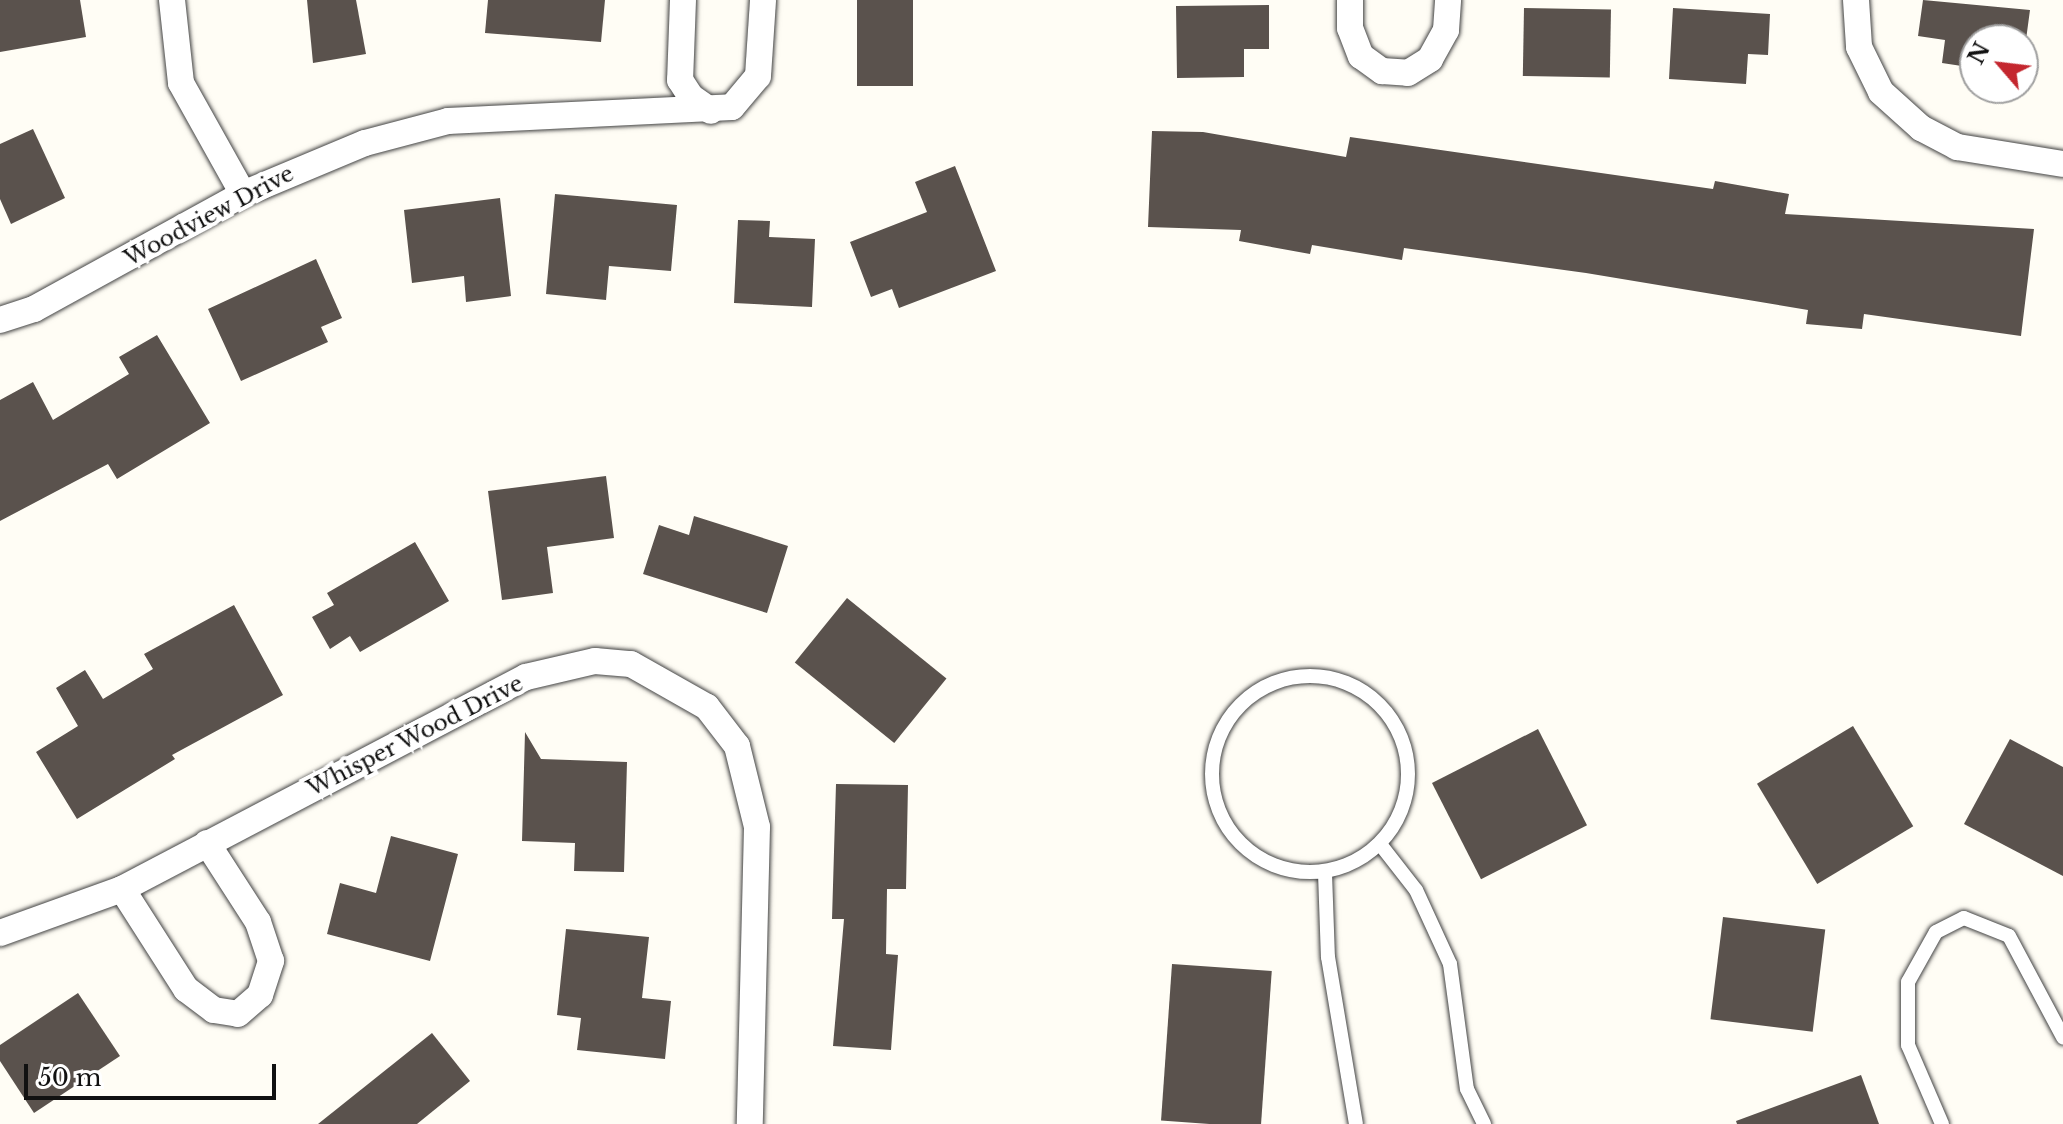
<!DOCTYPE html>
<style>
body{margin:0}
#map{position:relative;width:2063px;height:1124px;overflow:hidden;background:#fffdf5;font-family:"Libre Baskerville",serif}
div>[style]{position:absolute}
.building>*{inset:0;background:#5a524d;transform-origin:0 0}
.roads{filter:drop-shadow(0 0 2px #444) drop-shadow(0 0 2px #444)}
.lane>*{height:14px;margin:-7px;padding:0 7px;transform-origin:7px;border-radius:7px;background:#fff}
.lane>.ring{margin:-7px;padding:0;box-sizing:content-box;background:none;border:14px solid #fff;border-radius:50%}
.street>*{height:26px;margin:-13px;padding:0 13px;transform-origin:13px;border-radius:13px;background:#fff}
span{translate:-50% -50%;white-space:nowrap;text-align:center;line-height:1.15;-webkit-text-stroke:8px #fff;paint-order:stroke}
.street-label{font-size:22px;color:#111}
.north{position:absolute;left:1959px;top:24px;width:80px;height:80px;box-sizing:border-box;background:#fff;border:2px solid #a0a0a0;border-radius:50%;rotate:298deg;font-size:22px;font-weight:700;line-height:32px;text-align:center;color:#111}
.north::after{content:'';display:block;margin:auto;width:28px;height:36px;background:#c4262e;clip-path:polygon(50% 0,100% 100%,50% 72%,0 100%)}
.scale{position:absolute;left:24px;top:1064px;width:252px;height:36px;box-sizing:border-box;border:4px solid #111;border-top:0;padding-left:10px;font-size:24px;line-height:28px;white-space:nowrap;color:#111;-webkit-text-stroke:6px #fff;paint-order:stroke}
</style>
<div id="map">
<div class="building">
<i style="clip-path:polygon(0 0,80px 0,86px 37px,0 52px)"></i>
<i style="clip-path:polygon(307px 0,356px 0,366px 54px,313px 63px)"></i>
<i style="clip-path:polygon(488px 0,605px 0,601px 42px,485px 33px)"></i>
<i style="left:857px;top:0;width:56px;height:86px"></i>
<i style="clip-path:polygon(1923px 0,2030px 10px,2023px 62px,2023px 40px,1975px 40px,1975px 68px,1942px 63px,1945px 40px,1918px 36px)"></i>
<i style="clip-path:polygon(1269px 5px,1269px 49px,1244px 49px,1244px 77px,1177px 78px,1176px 6px)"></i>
<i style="left:1524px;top:8px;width:87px;height:68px;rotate:1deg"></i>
<i style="clip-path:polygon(1673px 8px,1770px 14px,1768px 55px,1748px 54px,1746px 84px,1669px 79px)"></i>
<i style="clip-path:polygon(33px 129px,65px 198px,11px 224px,0 199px,0 144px)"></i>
<i style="clip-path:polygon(1152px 131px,1203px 132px,1346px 157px,1350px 137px,1713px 189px,1715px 181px,1789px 194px,1785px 214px,2034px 229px,2021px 336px,1864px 314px,1862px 329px,1806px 324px,1808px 310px,1586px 273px,1404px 248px,1402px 260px,1312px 245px,1310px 254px,1239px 241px,1241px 230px,1148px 227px)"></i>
<i style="clip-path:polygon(955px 166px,996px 271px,899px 308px,892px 289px,871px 297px,850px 242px,927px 212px,915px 182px)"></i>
<i style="clip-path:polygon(555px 194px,677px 205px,671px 271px,609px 266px,606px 300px,546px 294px)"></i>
<i style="clip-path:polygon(500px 198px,511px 296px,466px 302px,464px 276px,412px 283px,404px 210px)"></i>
<i style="clip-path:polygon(738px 220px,770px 221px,769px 237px,815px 239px,812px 307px,734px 303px)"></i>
<i style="clip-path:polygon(316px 259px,342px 318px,321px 327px,328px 342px,241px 381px,208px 309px)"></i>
<i style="clip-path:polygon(157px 335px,210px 423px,117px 479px,108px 464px,0 521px,0 400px,33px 382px,53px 420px,129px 374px,119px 357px)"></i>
<i style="clip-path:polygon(606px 476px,614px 538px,547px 547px,553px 593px,502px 600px,488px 491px)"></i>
<i style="clip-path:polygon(694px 516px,788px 546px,767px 613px,643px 574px,659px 525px,689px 535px)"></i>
<i style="clip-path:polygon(415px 542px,449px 601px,360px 652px,350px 636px,330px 649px,312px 617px,334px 605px,327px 593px)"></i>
<i style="left:847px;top:598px;width:128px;height:83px;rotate:39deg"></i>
<i style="clip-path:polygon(234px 605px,283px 695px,172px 755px,175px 759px,77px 819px,36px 752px,78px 726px,56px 688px,85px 670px,103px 699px,153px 669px,144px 654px)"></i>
<i style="left:1853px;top:726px;width:117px;height:112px;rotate:59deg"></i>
<i style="left:1538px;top:729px;width:108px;height:119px;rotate:63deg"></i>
<i style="clip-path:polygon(525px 732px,541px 759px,627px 762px,624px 872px,574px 871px,575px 843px,522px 841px)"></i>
<i style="clip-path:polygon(2010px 739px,2063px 767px,2063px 876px,1964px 824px)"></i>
<i style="clip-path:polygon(836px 784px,908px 785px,906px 889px,887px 889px,886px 954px,898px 955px,891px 1050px,833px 1046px,844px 919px,832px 919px)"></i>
<i style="clip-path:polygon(391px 836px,458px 854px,430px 961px,327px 934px,340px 883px,376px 893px)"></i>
<i style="left:1723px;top:917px;width:103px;height:103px;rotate:7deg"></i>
<i style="clip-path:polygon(566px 929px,649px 937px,642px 998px,671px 1001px,665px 1059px,577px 1050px,581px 1018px,557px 1015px)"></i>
<i style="left:1172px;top:964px;width:100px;height:157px;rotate:4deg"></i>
<i style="clip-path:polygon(78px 993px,120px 1056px,34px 1113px,0 1061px,0 1045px)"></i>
<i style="clip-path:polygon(432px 1033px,470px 1081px,417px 1124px,318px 1124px)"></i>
<i style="clip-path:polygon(1861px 1075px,1879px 1124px,1737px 1124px,1736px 1121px)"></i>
</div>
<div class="roads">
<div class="lane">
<i class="ring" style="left:1212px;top:676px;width:182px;height:182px"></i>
<i style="left:1380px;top:844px;width:58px;rotate:52deg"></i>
<i style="left:1416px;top:890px;width:81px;rotate:65.3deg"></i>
<i style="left:1450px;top:964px;width:126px;rotate:82.3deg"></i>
<i style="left:1467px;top:1089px;width:39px;rotate:64deg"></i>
<i style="left:1325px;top:873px;width:84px;rotate:88deg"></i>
<i style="left:1328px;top:957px;width:169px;rotate:80.5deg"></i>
<i style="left:1942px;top:1124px;width:86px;rotate:-113.3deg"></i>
<i style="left:1908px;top:1045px;width:63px;rotate:-90deg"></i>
<i style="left:1908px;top:982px;width:57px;rotate:-60.8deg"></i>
<i style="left:1936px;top:932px;width:31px;rotate:-27deg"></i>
<i style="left:1964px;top:918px;width:48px;rotate:21.8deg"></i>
<i style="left:2009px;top:936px;width:115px;rotate:61.9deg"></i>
</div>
<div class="street">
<i style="left:172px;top:0;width:83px;rotate:83.8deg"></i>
<i style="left:181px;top:83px;width:127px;rotate:60.8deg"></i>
<i style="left:683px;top:0;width:80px;rotate:92.1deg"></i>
<i style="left:680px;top:80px;width:20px;rotate:57deg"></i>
<i style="left:691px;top:97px;width:24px;rotate:35deg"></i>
<i style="left:1350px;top:0;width:28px;rotate:90deg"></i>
<i style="left:1350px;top:28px;width:30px;rotate:69deg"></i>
<i style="left:1361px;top:56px;width:26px;rotate:36deg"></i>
<i style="left:1382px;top:71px;width:26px;rotate:4deg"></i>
<i style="left:1408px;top:73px;width:26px;rotate:-32deg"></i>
<i style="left:1430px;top:59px;width:33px;rotate:-61deg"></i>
<i style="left:1446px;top:30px;width:30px;rotate:-86deg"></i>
<i style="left:1856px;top:0;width:47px;rotate:86.3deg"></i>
<i style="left:1859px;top:47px;width:50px;rotate:63.9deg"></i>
<i style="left:1881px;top:92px;width:54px;rotate:42deg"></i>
<i style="left:1921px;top:128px;width:41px;rotate:27.8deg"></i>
<i style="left:1957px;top:147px;width:107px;rotate:9.1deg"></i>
<i style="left:0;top:320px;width:36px;rotate:-18deg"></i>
<i style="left:34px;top:309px;width:239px;rotate:-28.8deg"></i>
<i style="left:243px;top:194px;width:132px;rotate:-22.7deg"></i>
<i style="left:365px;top:143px;width:86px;rotate:-14.8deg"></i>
<i style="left:448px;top:121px;width:284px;rotate:-2.8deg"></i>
<i style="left:732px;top:107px;width:40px;rotate:-50deg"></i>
<i style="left:758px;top:76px;width:76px;rotate:-86.2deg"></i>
<i style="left:122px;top:889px;width:119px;rotate:57.4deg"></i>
<i style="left:186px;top:989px;width:35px;rotate:37deg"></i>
<i style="left:214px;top:1010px;width:24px;rotate:9deg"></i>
<i style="left:238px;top:1014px;width:29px;rotate:-41deg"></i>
<i style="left:260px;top:995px;width:36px;rotate:-72deg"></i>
<i style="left:271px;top:961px;width:41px;rotate:-108.4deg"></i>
<i style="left:258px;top:922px;width:94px;rotate:-122.8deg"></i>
<i style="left:0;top:933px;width:130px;rotate:-19.8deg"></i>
<i style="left:122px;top:889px;width:456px;rotate:-27.7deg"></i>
<i style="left:526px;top:677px;width:71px;rotate:-13.1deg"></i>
<i style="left:595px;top:661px;width:36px;rotate:5deg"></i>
<i style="left:631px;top:664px;width:87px;rotate:29.5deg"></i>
<i style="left:707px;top:707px;width:49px;rotate:52.4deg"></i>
<i style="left:737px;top:746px;width:83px;rotate:76.1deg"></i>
<i style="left:757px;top:827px;width:297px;rotate:91.4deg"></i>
</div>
</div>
<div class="street-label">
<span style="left:209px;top:216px;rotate:-28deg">Woodview Drive</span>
<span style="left:415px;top:736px;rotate:-27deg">Whisper Wood Drive</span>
</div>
<div class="north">N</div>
<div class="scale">50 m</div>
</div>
